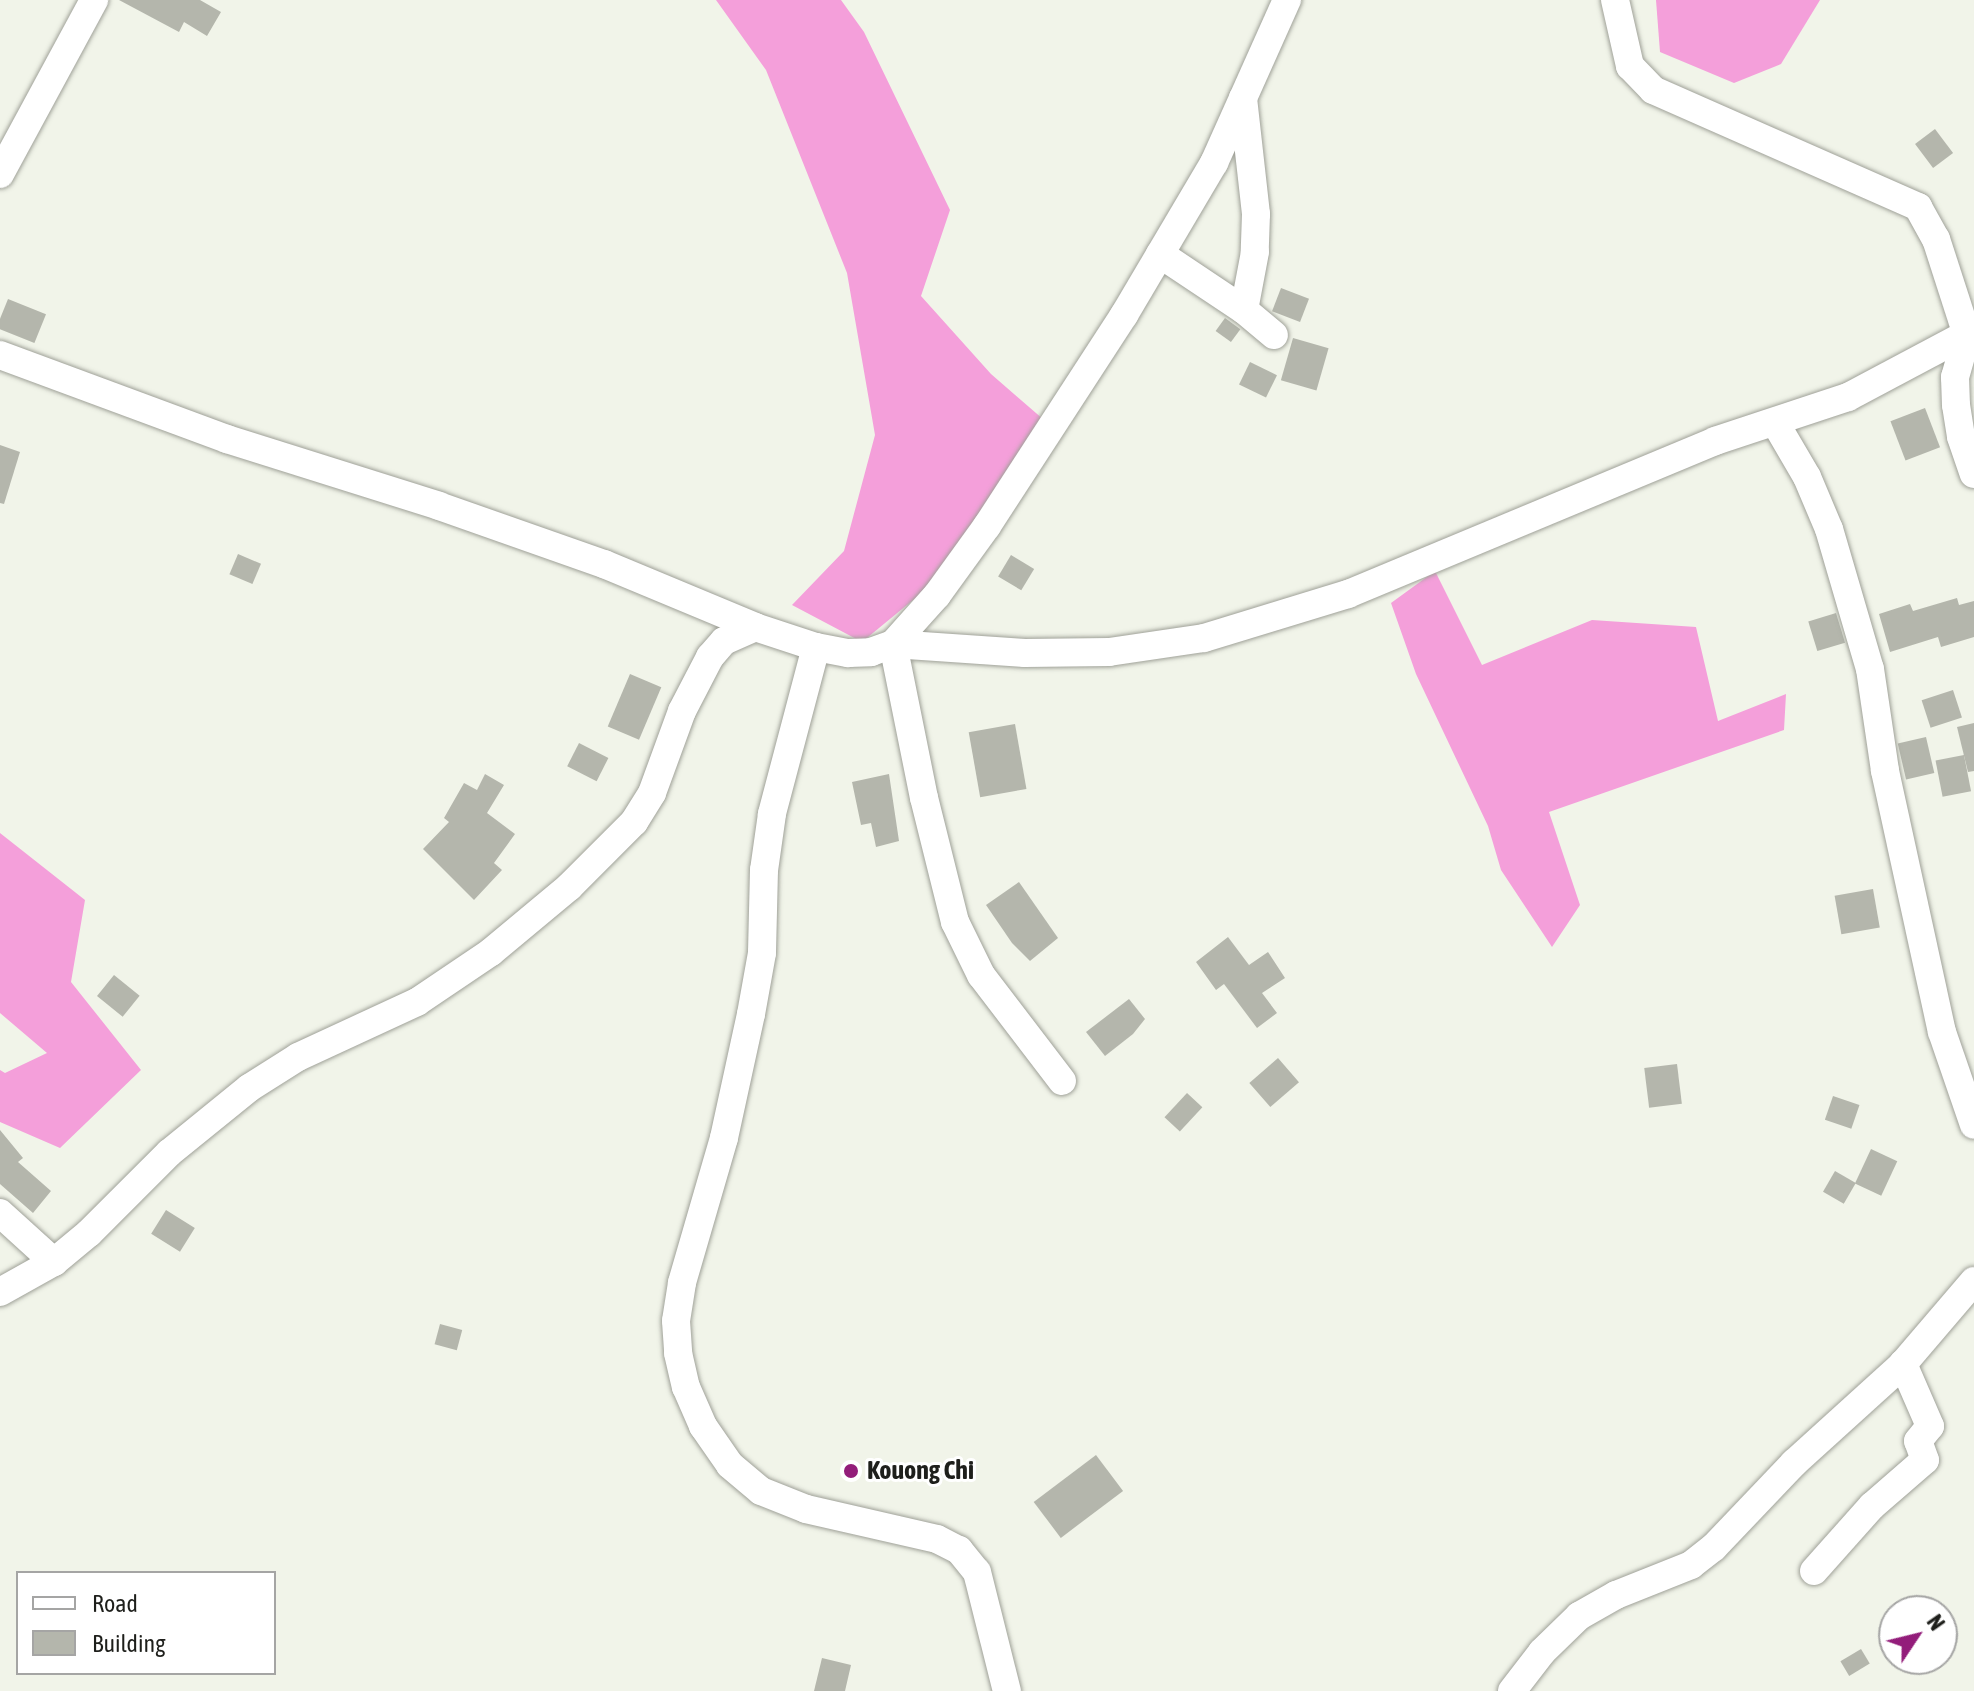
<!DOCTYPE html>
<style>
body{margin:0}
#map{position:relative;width:1974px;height:1691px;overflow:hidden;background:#f1f4e9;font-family:"Asap Condensed",sans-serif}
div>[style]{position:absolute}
.forest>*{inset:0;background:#f49fda}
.building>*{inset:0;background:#b4b6ac;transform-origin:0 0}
.roads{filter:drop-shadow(0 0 2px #9fa198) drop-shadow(0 0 2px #9fa198)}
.minor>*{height:28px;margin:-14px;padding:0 14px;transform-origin:14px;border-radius:14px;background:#fff}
.dots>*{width:22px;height:22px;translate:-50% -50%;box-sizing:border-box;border:4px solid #fff;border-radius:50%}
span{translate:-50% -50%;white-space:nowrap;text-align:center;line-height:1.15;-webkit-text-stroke:6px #fff;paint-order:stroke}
.poi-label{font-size:26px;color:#1e1f1b;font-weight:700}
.left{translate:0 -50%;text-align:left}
.legend{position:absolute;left:16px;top:1571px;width:260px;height:104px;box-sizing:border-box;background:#fff;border:2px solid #a5a5a4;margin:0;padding:10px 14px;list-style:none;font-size:24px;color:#1e1f1b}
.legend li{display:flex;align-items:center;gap:16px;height:40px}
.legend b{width:40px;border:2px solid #a5a5a4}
.north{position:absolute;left:1878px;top:1595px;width:80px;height:80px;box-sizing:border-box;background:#fff;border:2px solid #a5a5a4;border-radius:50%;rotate:55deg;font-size:22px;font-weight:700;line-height:32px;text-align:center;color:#1e1f1b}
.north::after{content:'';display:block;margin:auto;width:28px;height:36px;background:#931d7a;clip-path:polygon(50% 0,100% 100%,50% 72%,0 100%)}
</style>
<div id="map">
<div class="forest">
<i style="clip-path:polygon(716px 0,841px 0,864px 32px,950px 210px,921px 296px,991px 374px,1051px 426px,958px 563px,862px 642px,792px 605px,844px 551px,875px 435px,847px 273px,766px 70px)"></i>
<i style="clip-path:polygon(1656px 0,1820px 0,1781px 64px,1734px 83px,1660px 52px)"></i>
<i style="clip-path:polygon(1435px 571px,1482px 665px,1592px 620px,1696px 627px,1718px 721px,1786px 694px,1784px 730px,1549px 812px,1580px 905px,1552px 947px,1501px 870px,1488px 826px,1416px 674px,1391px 603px)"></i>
<i style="clip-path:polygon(0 833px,85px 900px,71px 982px,141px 1070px,60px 1148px,0 1122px,0 1070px,5px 1073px,47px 1053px,0 1013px)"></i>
</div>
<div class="building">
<i style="clip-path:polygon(119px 0,200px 0,221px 12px,207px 36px,184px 22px,179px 32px)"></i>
<i style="left:1935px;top:129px;width:30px;height:25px;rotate:53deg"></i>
<i style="left:1281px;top:288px;width:30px;height:25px;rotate:21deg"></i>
<i style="left:8px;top:299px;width:41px;height:31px;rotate:22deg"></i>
<i style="left:1225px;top:318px;width:19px;height:16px;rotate:36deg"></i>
<i style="left:1293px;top:338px;width:37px;height:44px;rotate:16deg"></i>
<i style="left:1250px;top:362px;width:30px;height:25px;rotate:26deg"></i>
<i style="left:1925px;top:408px;width:42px;height:37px;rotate:69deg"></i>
<i style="clip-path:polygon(0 445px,20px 452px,4px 504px,0 503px)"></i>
<i style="left:238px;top:554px;width:25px;height:22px;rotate:23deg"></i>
<i style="left:1011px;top:555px;width:27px;height:25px;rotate:31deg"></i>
<i style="clip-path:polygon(1957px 598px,1959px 605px,1974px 601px,1974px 637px,1941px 647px,1938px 637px,1890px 652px,1879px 614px,1910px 604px,1913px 611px)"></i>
<i style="left:1836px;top:613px;width:31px;height:29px;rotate:73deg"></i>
<i style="left:630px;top:674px;width:34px;height:57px;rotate:23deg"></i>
<i style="left:1953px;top:690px;width:29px;height:33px;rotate:72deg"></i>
<i style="clip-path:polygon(1974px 723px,1974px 771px,1968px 772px,1957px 727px)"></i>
<i style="left:1015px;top:724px;width:66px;height:47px;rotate:80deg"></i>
<i style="left:1926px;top:737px;width:37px;height:29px;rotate:77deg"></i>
<i style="left:579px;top:743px;width:33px;height:26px;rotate:27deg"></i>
<i style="left:1964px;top:755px;width:37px;height:29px;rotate:79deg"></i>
<i style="clip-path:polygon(485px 774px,504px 785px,487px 813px,515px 834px,494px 863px,502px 870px,474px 900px,423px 849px,449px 822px,444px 818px,464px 783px,477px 790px)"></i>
<i style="clip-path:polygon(889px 774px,899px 841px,876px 847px,871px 823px,861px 825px,852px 782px)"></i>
<i style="clip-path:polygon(1019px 882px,1058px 938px,1030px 961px,1012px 943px,986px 905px)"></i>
<i style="left:1873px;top:889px;width:39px;height:39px;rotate:80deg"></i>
<i style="clip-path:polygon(1228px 937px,1249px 965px,1268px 952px,1285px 978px,1262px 993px,1277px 1013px,1257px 1028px,1224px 984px,1216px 990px,1196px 962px)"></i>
<i style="left:114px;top:975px;width:33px;height:27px;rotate:39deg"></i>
<i style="clip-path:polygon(1129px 999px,1145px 1019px,1133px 1034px,1105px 1056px,1086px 1032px)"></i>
<i style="left:1278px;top:1058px;width:32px;height:38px;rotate:49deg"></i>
<i style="left:1677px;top:1064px;width:40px;height:33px;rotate:83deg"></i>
<i style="left:1187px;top:1093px;width:21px;height:33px;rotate:43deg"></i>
<i style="left:1833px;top:1096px;width:28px;height:25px;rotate:19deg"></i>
<i style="clip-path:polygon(0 1130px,23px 1158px,18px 1162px,51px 1191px,33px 1213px,0 1184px)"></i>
<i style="left:1871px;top:1149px;width:29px;height:38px;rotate:25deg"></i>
<i style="left:1835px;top:1171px;width:24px;height:24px;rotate:30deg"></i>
<i style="left:166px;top:1210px;width:34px;height:28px;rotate:32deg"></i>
<i style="left:440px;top:1324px;width:23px;height:21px;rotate:15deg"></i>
<i style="left:1096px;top:1455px;width:45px;height:78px;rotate:53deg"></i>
<i style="left:1861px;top:1649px;width:17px;height:24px;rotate:59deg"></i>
<i style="clip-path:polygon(822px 1658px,851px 1665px,845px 1691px,814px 1691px)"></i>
</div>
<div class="roads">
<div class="minor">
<i style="left:1615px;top:0;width:68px;rotate:77.2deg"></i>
<i style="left:1630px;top:66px;width:33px;rotate:46deg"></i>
<i style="left:1653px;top:90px;width:290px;rotate:23.8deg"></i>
<i style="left:1918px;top:207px;width:37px;rotate:61deg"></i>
<i style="left:1936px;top:239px;width:101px;rotate:72.1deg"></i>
<i style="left:1967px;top:335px;width:44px;rotate:105.9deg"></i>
<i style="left:1955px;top:377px;width:28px;rotate:88deg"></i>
<i style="left:1956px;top:405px;width:32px;rotate:81deg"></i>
<i style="left:1961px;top:437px;width:39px;rotate:71deg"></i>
<i style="left:1243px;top:98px;width:117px;rotate:83.6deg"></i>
<i style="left:1256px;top:214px;width:38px;rotate:92deg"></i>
<i style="left:1255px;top:252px;width:59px;rotate:100.7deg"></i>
<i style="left:0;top:174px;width:198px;rotate:-61.6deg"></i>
<i style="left:1160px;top:254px;width:101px;rotate:33.7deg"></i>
<i style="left:1244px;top:310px;width:39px;rotate:40deg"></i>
<i style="left:0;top:355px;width:242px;rotate:20.3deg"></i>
<i style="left:227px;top:439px;width:222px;rotate:17.5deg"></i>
<i style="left:439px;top:506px;width:175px;rotate:19.4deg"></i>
<i style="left:604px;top:564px;width:164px;rotate:22.6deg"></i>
<i style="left:755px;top:627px;width:64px;rotate:18.2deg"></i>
<i style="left:816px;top:647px;width:33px;rotate:11deg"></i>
<i style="left:848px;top:653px;width:23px;rotate:-2deg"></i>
<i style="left:871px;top:652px;width:23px;rotate:-20deg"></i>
<i style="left:893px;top:644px;width:66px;rotate:-48.1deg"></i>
<i style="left:937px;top:595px;width:85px;rotate:-54.1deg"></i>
<i style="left:987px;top:526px;width:252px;rotate:-57deg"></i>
<i style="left:1124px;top:315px;width:177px;rotate:-59.4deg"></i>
<i style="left:1214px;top:163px;width:179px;rotate:-65.9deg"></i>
<i style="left:1776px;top:424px;width:61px;rotate:59.7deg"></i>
<i style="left:1807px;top:477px;width:56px;rotate:67.1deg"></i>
<i style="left:1829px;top:529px;width:146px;rotate:73.7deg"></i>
<i style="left:1870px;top:669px;width:103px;rotate:81.6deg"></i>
<i style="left:1885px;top:771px;width:267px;rotate:77.7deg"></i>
<i style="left:1942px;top:1032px;width:98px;rotate:71deg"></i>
<i style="left:816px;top:647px;width:173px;rotate:104.8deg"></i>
<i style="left:772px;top:814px;width:57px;rotate:98.1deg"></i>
<i style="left:764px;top:870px;width:83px;rotate:91.4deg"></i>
<i style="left:762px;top:953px;width:62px;rotate:100.2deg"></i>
<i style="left:751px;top:1014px;width:127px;rotate:102.3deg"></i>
<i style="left:724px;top:1138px;width:151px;rotate:106.2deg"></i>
<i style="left:682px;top:1283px;width:38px;rotate:99deg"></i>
<i style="left:676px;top:1321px;width:32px;rotate:86deg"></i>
<i style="left:678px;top:1353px;width:35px;rotate:77deg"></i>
<i style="left:686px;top:1387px;width:43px;rotate:66.4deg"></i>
<i style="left:703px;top:1426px;width:47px;rotate:55.3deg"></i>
<i style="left:730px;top:1465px;width:40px;rotate:40deg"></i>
<i style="left:761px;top:1491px;width:48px;rotate:21.8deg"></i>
<i style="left:806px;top:1509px;width:134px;rotate:12.9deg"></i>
<i style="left:937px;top:1539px;width:25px;rotate:27deg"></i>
<i style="left:959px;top:1550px;width:28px;rotate:51deg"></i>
<i style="left:977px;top:1572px;width:123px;rotate:75.9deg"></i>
<i style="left:1062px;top:1081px;width:133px;rotate:-127.4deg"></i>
<i style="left:981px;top:975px;width:59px;rotate:-116.1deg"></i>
<i style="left:955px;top:922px;width:128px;rotate:-104deg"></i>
<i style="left:924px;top:798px;width:157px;rotate:-101.4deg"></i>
<i style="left:893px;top:644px;width:132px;rotate:3.9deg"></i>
<i style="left:1025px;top:653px;width:84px;rotate:-0.7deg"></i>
<i style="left:1109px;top:652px;width:96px;rotate:-8.4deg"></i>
<i style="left:1204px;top:638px;width:151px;rotate:-17deg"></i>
<i style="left:1348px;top:594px;width:398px;rotate:-22.6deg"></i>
<i style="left:1715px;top:441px;width:140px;rotate:-18.3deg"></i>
<i style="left:1848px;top:397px;width:143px;rotate:-28deg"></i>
<i style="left:0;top:1213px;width:73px;rotate:42.2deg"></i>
<i style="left:0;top:1292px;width:62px;rotate:-29.1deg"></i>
<i style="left:54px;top:1262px;width:45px;rotate:-39.6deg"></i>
<i style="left:89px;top:1233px;width:113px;rotate:-45deg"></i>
<i style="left:169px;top:1153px;width:103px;rotate:-39.1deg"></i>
<i style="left:249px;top:1088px;width:58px;rotate:-32.3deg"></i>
<i style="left:298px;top:1057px;width:131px;rotate:-24.8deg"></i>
<i style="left:417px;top:1002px;width:89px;rotate:-34deg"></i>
<i style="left:491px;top:952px;width:102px;rotate:-39.8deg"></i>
<i style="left:569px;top:887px;width:92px;rotate:-45deg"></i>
<i style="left:634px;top:822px;width:34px;rotate:-58deg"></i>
<i style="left:652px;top:793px;width:87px;rotate:-69.9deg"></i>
<i style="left:682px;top:711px;width:61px;rotate:-62.6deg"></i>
<i style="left:710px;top:657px;width:21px;rotate:-49deg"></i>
<i style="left:724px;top:641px;width:34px;rotate:-24deg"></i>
<i style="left:1814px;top:1571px;width:87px;rotate:-48.3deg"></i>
<i style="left:1872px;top:1506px;width:70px;rotate:-41deg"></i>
<i style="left:1925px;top:1460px;width:20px;rotate:-110deg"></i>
<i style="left:1918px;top:1441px;width:19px;rotate:-51deg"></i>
<i style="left:1930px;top:1426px;width:68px;rotate:-113.5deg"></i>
<i style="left:1512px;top:1691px;width:49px;rotate:-52.4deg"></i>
<i style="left:1542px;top:1652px;width:52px;rotate:-44.2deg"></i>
<i style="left:1579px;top:1616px;width:43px;rotate:-29.6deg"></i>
<i style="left:1616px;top:1595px;width:81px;rotate:-21.8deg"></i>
<i style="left:1691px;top:1565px;width:29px;rotate:-38deg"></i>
<i style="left:1714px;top:1547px;width:116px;rotate:-46.4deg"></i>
<i style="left:1794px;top:1463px;width:147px;rotate:-42.2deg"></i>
<i style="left:1903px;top:1364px;width:109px;rotate:-49.5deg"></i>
</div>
</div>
<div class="dots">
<i style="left:851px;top:1471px;background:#931d7a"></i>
</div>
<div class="poi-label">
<span class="left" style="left:867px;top:1471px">Kouong Chi</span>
</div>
<ul class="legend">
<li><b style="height:10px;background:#fff"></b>Road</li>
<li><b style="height:22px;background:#b4b6ac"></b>Building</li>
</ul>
<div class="north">N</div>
</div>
